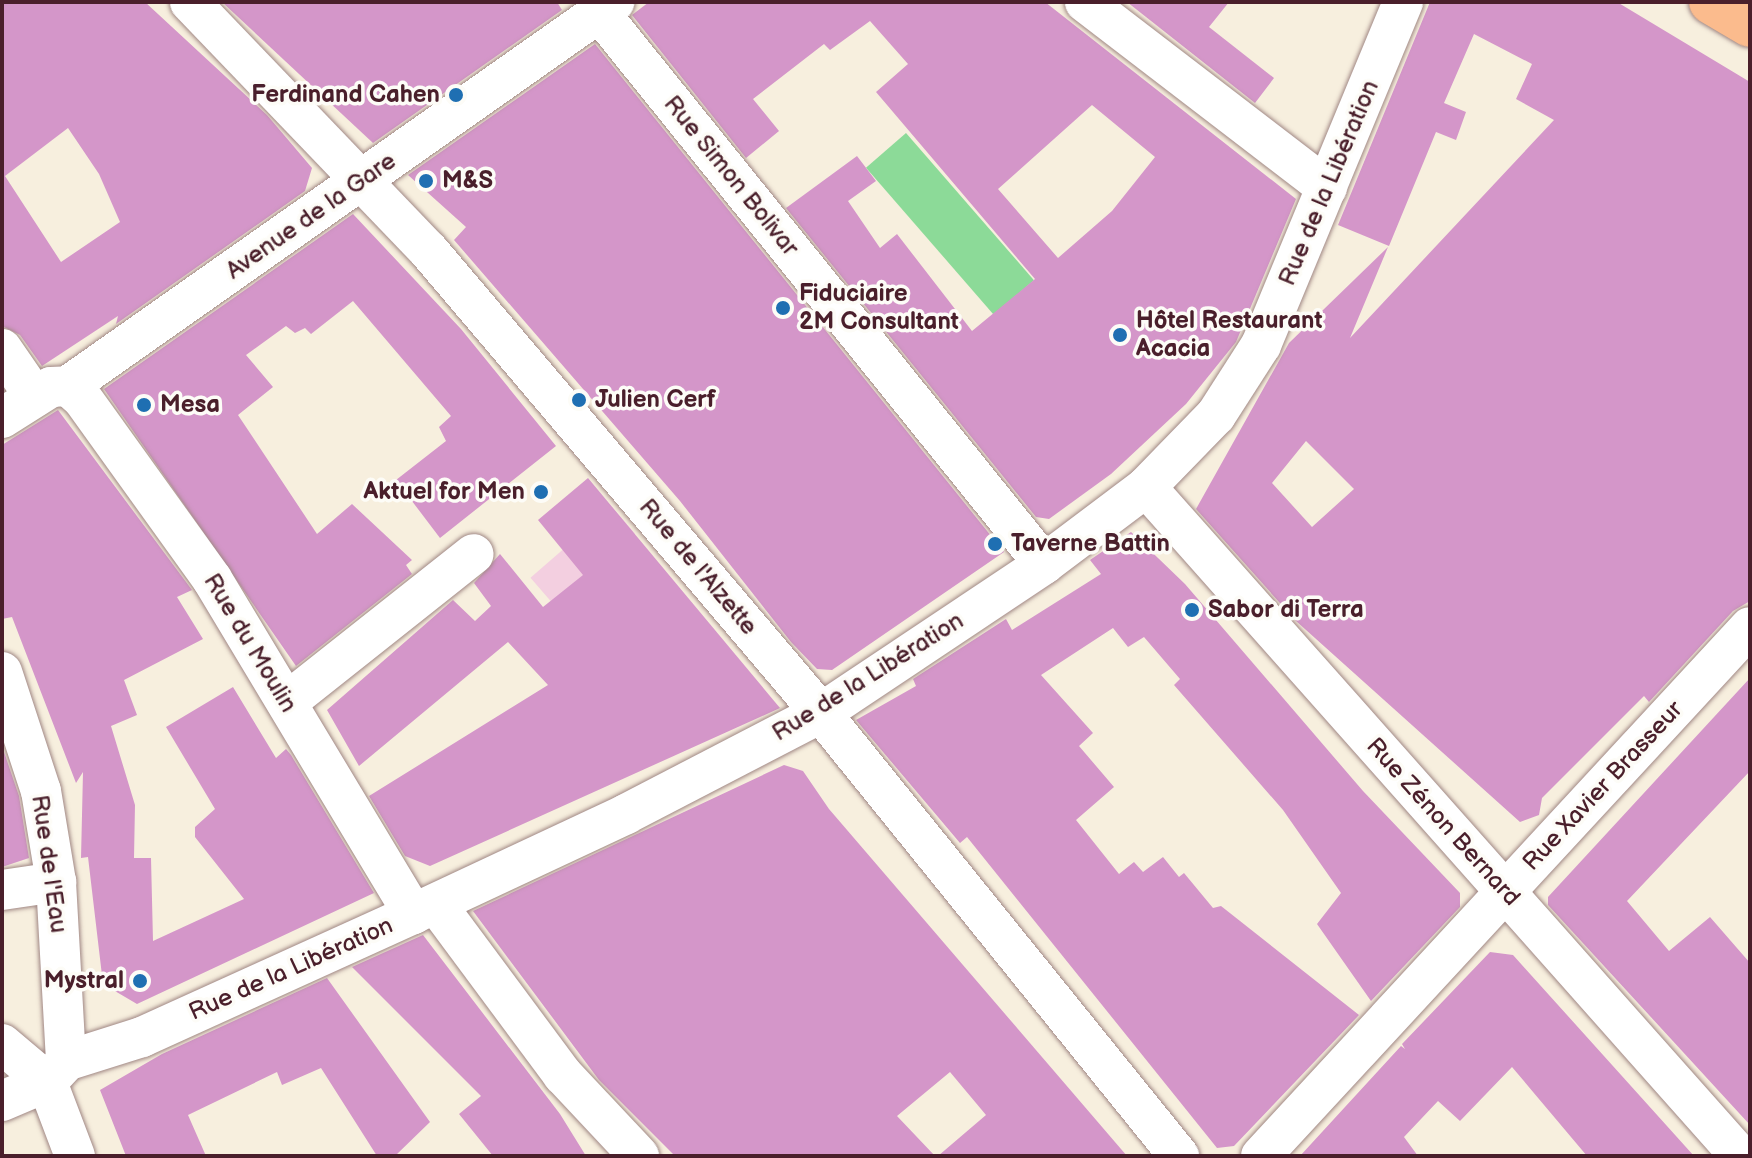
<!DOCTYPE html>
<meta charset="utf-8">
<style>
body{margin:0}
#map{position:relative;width:1752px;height:1158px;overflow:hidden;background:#f7efde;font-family:"Balsamiq Sans",sans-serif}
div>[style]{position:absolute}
.built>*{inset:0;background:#f3cfe0;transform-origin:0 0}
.green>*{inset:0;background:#8cda98;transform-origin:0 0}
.building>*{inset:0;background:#d496c9}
.roads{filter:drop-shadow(0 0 2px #a08784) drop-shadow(0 0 2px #a08784)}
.minor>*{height:40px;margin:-20px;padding:0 20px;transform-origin:20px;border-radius:20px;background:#fff}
.major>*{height:44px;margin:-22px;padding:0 22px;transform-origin:22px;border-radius:22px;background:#fbbb8d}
.dots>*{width:22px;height:22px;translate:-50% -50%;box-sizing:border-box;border:4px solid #fdfcf7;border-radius:50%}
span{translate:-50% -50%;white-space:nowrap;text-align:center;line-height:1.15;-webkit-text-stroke:7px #fdfcf7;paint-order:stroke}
.poi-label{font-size:24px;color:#4a1f2b;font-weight:700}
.right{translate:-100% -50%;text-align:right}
.left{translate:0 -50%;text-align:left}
.street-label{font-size:24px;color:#4a1f2b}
.frame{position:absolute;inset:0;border:4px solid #4a1f2b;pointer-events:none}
</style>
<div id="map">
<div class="built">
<i style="left:612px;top:507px;width:35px;height:108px;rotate:49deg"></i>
</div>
<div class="green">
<i style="left:906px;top:133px;width:195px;height:53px;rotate:49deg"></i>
</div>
<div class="building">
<i style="clip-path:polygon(evenodd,2px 2px,145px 2px,267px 115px,312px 168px,305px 191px,116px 324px,118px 316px,42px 366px,20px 335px,2px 326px,2px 2px,68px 128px,99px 174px,120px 222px,61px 262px,5px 176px,68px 128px)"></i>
<i style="clip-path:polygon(222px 2px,557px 2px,562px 10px,373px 143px)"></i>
<i style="clip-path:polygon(evenodd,649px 2px,1045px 2px,1296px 199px,1236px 342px,1186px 404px,1111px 474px,1049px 519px,1036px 517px,786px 208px,857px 156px,876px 181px,848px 201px,880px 248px,897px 234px,972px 331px,1035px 279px,876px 92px,908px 64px,870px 21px,830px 50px,824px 44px,753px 99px,779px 131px,746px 158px,632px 15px,649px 2px,1092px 105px,1155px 157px,1112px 211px,1058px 258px,998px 189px,1092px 105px)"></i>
<i style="clip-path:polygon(1127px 2px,1229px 2px,1209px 27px,1274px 78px,1255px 103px)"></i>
<i style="clip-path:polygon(evenodd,1430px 2px,1617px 2px,1750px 82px,1750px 601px,1733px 611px,1649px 702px,1644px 696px,1542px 798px,1539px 815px,1520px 822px,1296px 621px,1196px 509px,1289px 343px,1388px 247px,1350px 338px,1554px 120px,1516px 99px,1532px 64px,1474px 34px,1444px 103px,1466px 112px,1456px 140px,1436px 132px,1389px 246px,1338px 225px,1430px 2px,1306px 441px,1354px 489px,1312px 527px,1272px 483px,1306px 441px)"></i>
<i style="clip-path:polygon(595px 44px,1004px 552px,832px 670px,817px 669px,791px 642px,680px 501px,454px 240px,466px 227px,408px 175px)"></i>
<i style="clip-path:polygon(353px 214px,461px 329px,556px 446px,440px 538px,396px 480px,446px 441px,439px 427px,451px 416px,353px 301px,311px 334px,305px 328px,295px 333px,286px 326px,246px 355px,273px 387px,238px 415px,317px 534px,352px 504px,412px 560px,406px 565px,412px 574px,296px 666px,104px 389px)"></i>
<i style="clip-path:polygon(58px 410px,192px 590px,177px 597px,203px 639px,124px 680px,137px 715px,111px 726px,135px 805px,134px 858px,151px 858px,153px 941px,244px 899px,195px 837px,195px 827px,215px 809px,166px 727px,233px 687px,276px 758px,286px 749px,291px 755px,374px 893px,137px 1004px,103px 984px,88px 857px,81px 858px,83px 772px,76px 783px,12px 617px,2px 619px,2px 445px)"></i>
<i style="clip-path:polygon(588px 478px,780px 708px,430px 866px,405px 856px,369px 796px,548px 685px,508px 642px,359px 766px,327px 710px,453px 600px,475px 621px,491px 606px,474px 583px,500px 554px,543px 607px,583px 575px,538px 520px)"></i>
<i style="clip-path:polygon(1131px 532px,1185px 584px,1363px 791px,1460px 893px,1460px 907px,1371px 1001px,1317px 924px,1341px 893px,1283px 810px,1174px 685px,1180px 679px,1144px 637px,1128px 647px,1113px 628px,1041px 675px,1093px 733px,1079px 746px,1114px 787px,1076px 820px,1119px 874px,1134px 862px,1143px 872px,1163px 857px,1179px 877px,1184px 873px,1213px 908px,1221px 906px,1359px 1015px,1234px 1146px,1217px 1148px,967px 837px,960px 843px,856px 720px,916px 686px,913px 679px,1006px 619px,1012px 630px,1101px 574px,1090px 560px)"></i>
<i style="clip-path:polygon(1750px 678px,1750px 771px,1627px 901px,1669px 951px,1710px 917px,1750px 963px,1750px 1125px,1548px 905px,1548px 897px)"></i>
<i style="clip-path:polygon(2px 746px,19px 796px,29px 858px,2px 867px)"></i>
<i style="clip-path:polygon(784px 765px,803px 771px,829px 809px,1127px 1156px,938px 1156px,986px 1115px,950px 1072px,897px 1116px,935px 1156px,675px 1156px,599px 1080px,473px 911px)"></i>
<i style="clip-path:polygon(423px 935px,560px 1114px,586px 1156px,493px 1156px,459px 1114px,481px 1096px,352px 967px)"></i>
<i style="clip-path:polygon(1490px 952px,1513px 955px,1694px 1156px,1587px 1156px,1512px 1067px,1460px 1121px,1438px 1101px,1404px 1137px,1418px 1156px,1300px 1156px,1401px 1046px,1405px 1049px,1402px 1044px)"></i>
<i style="clip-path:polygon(327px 978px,430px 1122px,395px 1156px,377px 1156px,321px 1068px,282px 1085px,277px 1072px,188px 1115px,206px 1156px,126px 1156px,100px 1090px,162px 1054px)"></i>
</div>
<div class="roads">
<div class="minor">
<i style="left:190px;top:2px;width:344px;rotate:46.2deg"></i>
<i style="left:428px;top:250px;width:607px;rotate:49.68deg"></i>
<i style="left:821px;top:713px;width:570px;rotate:51.06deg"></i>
<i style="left:1085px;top:2px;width:305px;rotate:37.5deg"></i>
<i style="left:599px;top:12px;width:709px;rotate:51.13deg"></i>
<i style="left:2px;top:349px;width:58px;rotate:55.5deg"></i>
<i style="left:68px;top:386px;width:18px;rotate:41deg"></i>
<i style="left:82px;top:398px;width:223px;rotate:54.3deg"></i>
<i style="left:212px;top:579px;width:391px;rotate:59deg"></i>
<i style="left:2px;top:418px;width:58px;rotate:-32.3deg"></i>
<i style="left:51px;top:387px;width:17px;rotate:-3deg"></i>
<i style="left:68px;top:386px;width:668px;rotate:-35.12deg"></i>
<i style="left:1146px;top:487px;width:895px;rotate:48.4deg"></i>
<i style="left:2px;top:672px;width:125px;rotate:71.9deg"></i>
<i style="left:41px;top:791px;width:92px;rotate:80.6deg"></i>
<i style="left:56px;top:882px;width:179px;rotate:86.8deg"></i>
<i style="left:287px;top:702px;width:238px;rotate:-38.4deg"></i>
<i style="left:2px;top:890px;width:55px;rotate:-8.4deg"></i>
<i style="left:436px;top:904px;width:213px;rotate:53.4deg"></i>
<i style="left:563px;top:1075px;width:111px;rotate:46.8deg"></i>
<i style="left:2px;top:1044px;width:59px;rotate:40.2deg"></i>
<i style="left:47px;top:1082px;width:79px;rotate:69.3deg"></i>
<i style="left:66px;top:1061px;width:80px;rotate:-17.5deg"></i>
<i style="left:142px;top:1037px;width:298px;rotate:-24.4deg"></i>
<i style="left:413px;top:914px;width:235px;rotate:-25.1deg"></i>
<i style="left:626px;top:814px;width:220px;rotate:-27.4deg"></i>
<i style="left:821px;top:713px;width:268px;rotate:-33.7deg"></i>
<i style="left:1044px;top:564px;width:128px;rotate:-37deg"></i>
<i style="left:1146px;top:487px;width:100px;rotate:-45.8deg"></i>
<i style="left:1216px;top:415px;width:83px;rotate:-57.3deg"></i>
<i style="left:1261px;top:345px;width:371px;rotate:-67.5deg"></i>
<i style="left:2px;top:1101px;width:49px;rotate:-22.9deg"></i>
<i style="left:47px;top:1082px;width:23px;rotate:-47deg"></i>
<i style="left:1261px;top:1156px;width:720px;rotate:-47.25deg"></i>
</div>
<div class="major">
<i style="left:1711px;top:2px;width:45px;rotate:30.5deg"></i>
</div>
</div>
<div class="dots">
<i style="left:456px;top:95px;background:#1f6fb2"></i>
<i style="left:426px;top:181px;background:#1f6fb2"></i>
<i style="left:783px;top:308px;background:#1f6fb2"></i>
<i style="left:1120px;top:335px;background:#1f6fb2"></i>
<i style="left:579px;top:400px;background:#1f6fb2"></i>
<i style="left:144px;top:405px;background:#1f6fb2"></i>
<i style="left:541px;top:492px;background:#1f6fb2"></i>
<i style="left:995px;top:544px;background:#1f6fb2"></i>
<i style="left:1192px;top:610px;background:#1f6fb2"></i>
<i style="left:140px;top:981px;background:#1f6fb2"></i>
</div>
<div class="poi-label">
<span class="right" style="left:440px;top:95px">Ferdinand Cahen</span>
<span class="left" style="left:442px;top:181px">M&amp;S</span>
<span class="left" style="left:799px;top:308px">Fiduciaire<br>2M Consultant</span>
<span class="left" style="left:1136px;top:335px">Hôtel Restaurant<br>Acacia</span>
<span class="left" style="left:595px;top:400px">Julien Cerf</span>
<span class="left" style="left:160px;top:405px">Mesa</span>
<span class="right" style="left:525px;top:492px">Aktuel for Men</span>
<span class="left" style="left:1011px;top:544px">Taverne Battin</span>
<span class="left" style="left:1208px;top:610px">Sabor di Terra</span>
<span class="right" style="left:124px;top:981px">Mystral</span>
</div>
<div class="street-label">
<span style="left:731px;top:176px;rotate:51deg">Rue Simon Bolivar</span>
<span style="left:1329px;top:183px;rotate:-67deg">Rue de la Libération</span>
<span style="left:311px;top:216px;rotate:-35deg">Avenue de la Gare</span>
<span style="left:698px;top:567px;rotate:50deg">Rue de l'Alzette</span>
<span style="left:250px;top:643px;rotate:59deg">Rue du Moulin</span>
<span style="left:868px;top:677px;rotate:-32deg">Rue de la Libération</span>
<span style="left:1603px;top:786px;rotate:-47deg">Rue Xavier Brasseur</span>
<span style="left:1443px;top:822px;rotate:48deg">Rue Zénon Bernard</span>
<span style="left:49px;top:864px;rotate:82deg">Rue de l'Eau</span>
<span style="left:291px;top:969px;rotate:-24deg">Rue de la Libération</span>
</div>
<div class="frame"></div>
</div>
